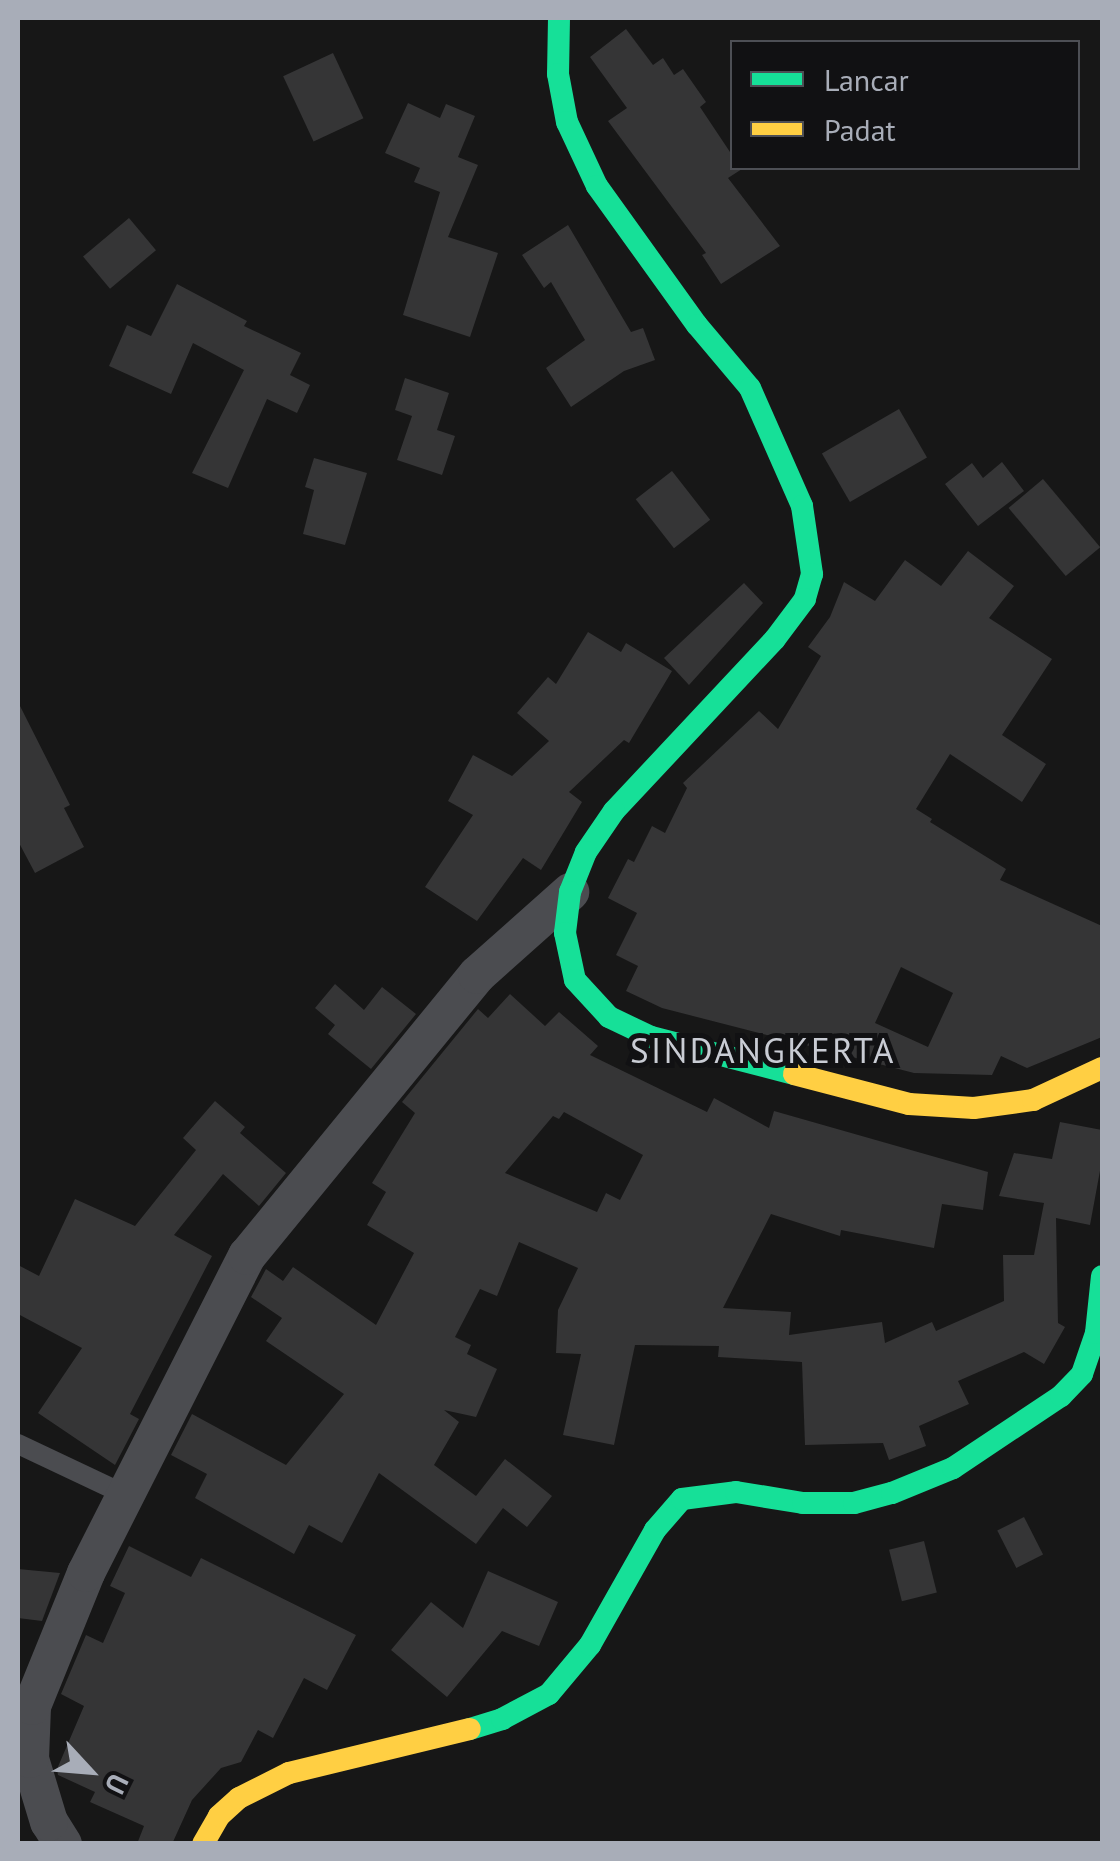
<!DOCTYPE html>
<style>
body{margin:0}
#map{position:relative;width:1120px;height:1861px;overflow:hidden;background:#171717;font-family:"PT Sans",sans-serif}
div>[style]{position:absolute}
.building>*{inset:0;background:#353536;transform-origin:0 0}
.lane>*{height:20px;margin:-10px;padding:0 10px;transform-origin:10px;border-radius:10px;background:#4b4c50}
.street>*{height:38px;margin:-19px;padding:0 19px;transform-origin:19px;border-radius:19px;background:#4b4c50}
.fast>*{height:22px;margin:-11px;padding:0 11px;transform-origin:11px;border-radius:11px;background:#16e098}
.slow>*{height:22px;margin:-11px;padding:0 11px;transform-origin:11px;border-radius:11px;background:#ffcf43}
span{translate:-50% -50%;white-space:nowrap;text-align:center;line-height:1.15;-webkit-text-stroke:10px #111113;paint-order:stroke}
.quarter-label{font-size:35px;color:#c9ccd4;letter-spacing:2.5px}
.frame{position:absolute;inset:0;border:20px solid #a8adb8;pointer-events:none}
.legend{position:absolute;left:730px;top:40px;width:350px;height:130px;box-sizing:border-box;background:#111113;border:2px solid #4d4f55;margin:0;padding:12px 18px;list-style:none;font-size:30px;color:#a8adb8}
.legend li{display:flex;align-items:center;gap:20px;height:50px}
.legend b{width:50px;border:2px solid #4d4f55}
.north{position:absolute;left:40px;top:1721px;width:100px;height:100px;-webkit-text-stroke:8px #111113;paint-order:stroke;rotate:116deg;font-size:28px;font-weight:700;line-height:40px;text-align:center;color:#a8adb8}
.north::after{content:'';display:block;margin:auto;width:35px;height:45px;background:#a8adb8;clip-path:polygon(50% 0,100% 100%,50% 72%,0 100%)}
</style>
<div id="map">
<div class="building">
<i style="clip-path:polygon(626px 29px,653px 65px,663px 58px,674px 75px,683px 69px,706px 102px,700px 107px,732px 155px,732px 168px,742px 169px,728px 178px,780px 246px,721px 284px,702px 255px,706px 253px,608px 121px,627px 108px,590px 57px)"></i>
<i style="left:333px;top:53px;width:72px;height:55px;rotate:65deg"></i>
<i style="clip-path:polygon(408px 103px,440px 118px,446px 104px,475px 116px,458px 157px,478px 165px,448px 237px,498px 253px,470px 337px,403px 315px,440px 192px,414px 182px,420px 168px,385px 153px)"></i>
<i style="left:129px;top:218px;width:42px;height:60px;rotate:50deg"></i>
<i style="clip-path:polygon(568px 225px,631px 332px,643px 328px,655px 360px,624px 371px,571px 407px,546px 368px,585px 340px,551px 282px,544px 288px,522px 255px)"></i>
<i style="clip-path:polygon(177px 284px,247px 321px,244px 326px,301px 353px,290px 375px,310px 385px,297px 413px,267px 399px,228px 488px,192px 473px,244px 370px,193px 343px,171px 394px,109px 366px,127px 325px,151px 336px)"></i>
<i style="clip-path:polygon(405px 378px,449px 393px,437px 430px,455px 436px,442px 475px,397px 460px,412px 416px,395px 410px)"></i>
<i style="left:899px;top:409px;width:56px;height:89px;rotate:60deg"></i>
<i style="clip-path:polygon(314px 458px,367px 473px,345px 545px,303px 534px,314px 490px,305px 487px)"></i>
<i style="clip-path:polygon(1002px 462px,1024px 491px,978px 526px,945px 484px,972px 463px,983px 478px)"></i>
<i style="left:672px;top:471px;width:62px;height:46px;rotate:52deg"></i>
<i style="left:1043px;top:479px;width:89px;height:45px;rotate:50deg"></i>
<i style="clip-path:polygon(evenodd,968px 551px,1014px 586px,989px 618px,1052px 659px,1002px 735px,1046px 764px,1022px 802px,950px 754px,916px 809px,932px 819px,930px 822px,1006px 869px,1000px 880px,1102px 926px,1102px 1037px,1027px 1068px,1001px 1056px,992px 1075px,914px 1073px,662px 1008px,626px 991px,638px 966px,616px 955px,637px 913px,608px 898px,628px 859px,634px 862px,652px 826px,665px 833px,687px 788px,683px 783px,759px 711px,778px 729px,821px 656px,808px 647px,830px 617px,844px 582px,875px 601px,905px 560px,941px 586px,968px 551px,901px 967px,953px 993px,928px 1047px,875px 1023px,901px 967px)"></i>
<i style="clip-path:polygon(744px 583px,763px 603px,689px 685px,664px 658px)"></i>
<i style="clip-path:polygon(588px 632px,621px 652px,626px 643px,672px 671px,629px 743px,624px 740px,569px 792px,582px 802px,541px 870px,523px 858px,477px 921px,425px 887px,473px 815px,448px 801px,473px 755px,512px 776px,549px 741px,517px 713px,548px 677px,556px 684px)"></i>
<i style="clip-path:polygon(18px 702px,70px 805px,64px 808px,84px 847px,35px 873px,18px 841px)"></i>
<i style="clip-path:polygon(335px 984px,364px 1010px,382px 987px,416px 1014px,371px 1069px,328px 1034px,335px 1025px,315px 1008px)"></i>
<i style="clip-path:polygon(evenodd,510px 994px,545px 1026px,559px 1012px,598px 1046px,590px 1055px,707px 1112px,714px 1098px,769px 1128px,774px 1111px,988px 1172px,983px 1210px,942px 1204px,934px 1248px,841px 1230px,840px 1236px,771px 1214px,723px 1308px,791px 1312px,789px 1335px,882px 1322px,885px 1343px,932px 1322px,936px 1331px,1004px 1301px,1003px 1255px,1034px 1255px,1044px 1203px,999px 1196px,1014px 1153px,1052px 1159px,1060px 1122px,1102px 1130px,1102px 1160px,1090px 1225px,1056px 1218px,1058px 1323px,1065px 1327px,1044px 1364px,1024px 1352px,958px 1381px,969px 1404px,919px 1426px,926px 1446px,889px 1460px,883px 1443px,805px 1445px,802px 1362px,718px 1357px,719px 1346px,635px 1345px,614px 1445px,563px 1435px,581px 1354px,556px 1353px,558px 1310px,578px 1268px,519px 1242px,497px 1296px,480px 1289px,455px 1337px,471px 1345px,467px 1354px,497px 1369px,476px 1417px,444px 1410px,459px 1422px,434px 1465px,476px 1496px,505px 1459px,552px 1496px,527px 1527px,503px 1508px,476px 1544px,379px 1473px,342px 1543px,309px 1525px,294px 1554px,195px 1498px,207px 1474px,171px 1455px,192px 1414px,286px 1465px,344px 1394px,266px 1341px,282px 1318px,251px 1297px,266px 1269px,283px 1281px,293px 1267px,376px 1325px,414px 1253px,367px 1225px,386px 1192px,372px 1183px,415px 1113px,402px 1102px,478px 1009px,488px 1018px,510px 994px,564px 1112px,643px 1155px,620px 1200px,606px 1193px,597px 1212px,505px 1173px,553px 1116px,559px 1119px,564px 1112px)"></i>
<i style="clip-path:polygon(215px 1101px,245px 1127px,240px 1133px,286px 1173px,259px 1206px,223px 1174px,174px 1235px,212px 1256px,130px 1414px,139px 1419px,115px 1465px,38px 1413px,82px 1348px,18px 1314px,18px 1265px,39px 1276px,75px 1199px,135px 1226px,196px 1150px,183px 1138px)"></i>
<i style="left:1024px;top:1517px;width:42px;height:30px;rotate:63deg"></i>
<i style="left:924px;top:1541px;width:53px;height:36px;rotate:76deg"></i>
<i style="clip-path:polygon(129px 1546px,191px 1577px,201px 1558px,356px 1635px,327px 1690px,304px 1678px,273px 1738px,258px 1730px,241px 1762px,221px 1768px,192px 1800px,172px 1844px,137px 1844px,144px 1826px,90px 1802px,95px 1792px,58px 1775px,57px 1769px,84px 1706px,61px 1694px,86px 1635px,103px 1643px,125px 1593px,110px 1586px)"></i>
<i style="clip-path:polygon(18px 1569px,60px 1573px,42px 1621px,18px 1618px)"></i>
<i style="clip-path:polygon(488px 1571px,558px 1602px,539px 1646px,502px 1631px,447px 1697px,391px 1650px,431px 1602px,463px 1628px)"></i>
</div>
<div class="lane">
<i style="left:18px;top:1444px;width:117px;rotate:25.3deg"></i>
</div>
<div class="street">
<i style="left:63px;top:1844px;width:26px;rotate:-122deg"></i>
<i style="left:49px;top:1822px;width:66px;rotate:-106.8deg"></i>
<i style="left:30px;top:1759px;width:53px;rotate:-87.8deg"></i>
<i style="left:32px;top:1706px;width:144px;rotate:-67.9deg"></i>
<i style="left:86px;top:1573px;width:356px;rotate:-63.1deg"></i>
<i style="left:247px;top:1256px;width:363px;rotate:-50.7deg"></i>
<i style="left:477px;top:975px;width:125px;rotate:-41.7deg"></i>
</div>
<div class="fast">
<i style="left:559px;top:18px;width:56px;rotate:91deg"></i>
<i style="left:558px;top:74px;width:49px;rotate:79.4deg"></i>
<i style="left:567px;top:122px;width:71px;rotate:64.9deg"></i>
<i style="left:597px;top:186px;width:171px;rotate:54.3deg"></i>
<i style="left:697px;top:325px;width:82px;rotate:49.9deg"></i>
<i style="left:750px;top:388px;width:129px;rotate:66.2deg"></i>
<i style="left:802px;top:506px;width:69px;rotate:81.6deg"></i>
<i style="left:812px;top:574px;width:26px;rotate:106deg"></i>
<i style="left:805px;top:599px;width:50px;rotate:126.9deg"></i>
<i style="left:775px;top:639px;width:236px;rotate:133.1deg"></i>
<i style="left:614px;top:811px;width:50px;rotate:124.3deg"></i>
<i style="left:586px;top:852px;width:43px;rotate:111.8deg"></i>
<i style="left:570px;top:892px;width:41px;rotate:97deg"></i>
<i style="left:565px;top:933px;width:48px;rotate:78deg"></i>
<i style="left:575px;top:980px;width:50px;rotate:47.4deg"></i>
<i style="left:609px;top:1017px;width:47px;rotate:25.5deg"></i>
<i style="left:651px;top:1037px;width:148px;rotate:14.5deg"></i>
<i style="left:470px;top:1729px;width:34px;rotate:-17deg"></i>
<i style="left:502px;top:1719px;width:53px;rotate:-28deg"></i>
<i style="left:549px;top:1694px;width:64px;rotate:-50.1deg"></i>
<i style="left:590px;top:1645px;width:132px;rotate:-60.5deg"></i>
<i style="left:655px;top:1530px;width:41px;rotate:-48.9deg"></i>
<i style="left:682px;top:1499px;width:54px;rotate:-7.4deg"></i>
<i style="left:736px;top:1492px;width:68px;rotate:9.3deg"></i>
<i style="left:803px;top:1503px;width:51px"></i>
<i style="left:854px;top:1503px;width:39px;rotate:-15deg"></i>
<i style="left:892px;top:1493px;width:66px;rotate:-22.3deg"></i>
<i style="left:953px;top:1468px;width:130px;rotate:-33.7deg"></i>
<i style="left:1061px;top:1396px;width:30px;rotate:-46deg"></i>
<i style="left:1082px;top:1374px;width:43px;rotate:-71.1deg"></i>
<i style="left:1096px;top:1333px;width:57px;rotate:-84deg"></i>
</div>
<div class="slow">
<i style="left:794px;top:1074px;width:119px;rotate:14.6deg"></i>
<i style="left:909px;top:1104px;width:65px;rotate:3.5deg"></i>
<i style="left:974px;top:1108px;width:60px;rotate:-7.7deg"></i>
<i style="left:1033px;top:1100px;width:76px;rotate:-24.9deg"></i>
<i style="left:203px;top:1844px;width:32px;rotate:-60deg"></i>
<i style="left:219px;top:1816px;width:27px;rotate:-42deg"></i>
<i style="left:239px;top:1798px;width:56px;rotate:-26.6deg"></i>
<i style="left:289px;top:1773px;width:186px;rotate:-13.7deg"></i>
</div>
<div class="quarter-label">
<span style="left:763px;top:1050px">SINDANGKERTA</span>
</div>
<div class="frame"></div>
<ul class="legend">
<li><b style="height:12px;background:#16e098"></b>Lancar</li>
<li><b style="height:12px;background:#ffcf43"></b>Padat</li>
</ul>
<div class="north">U</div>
</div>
